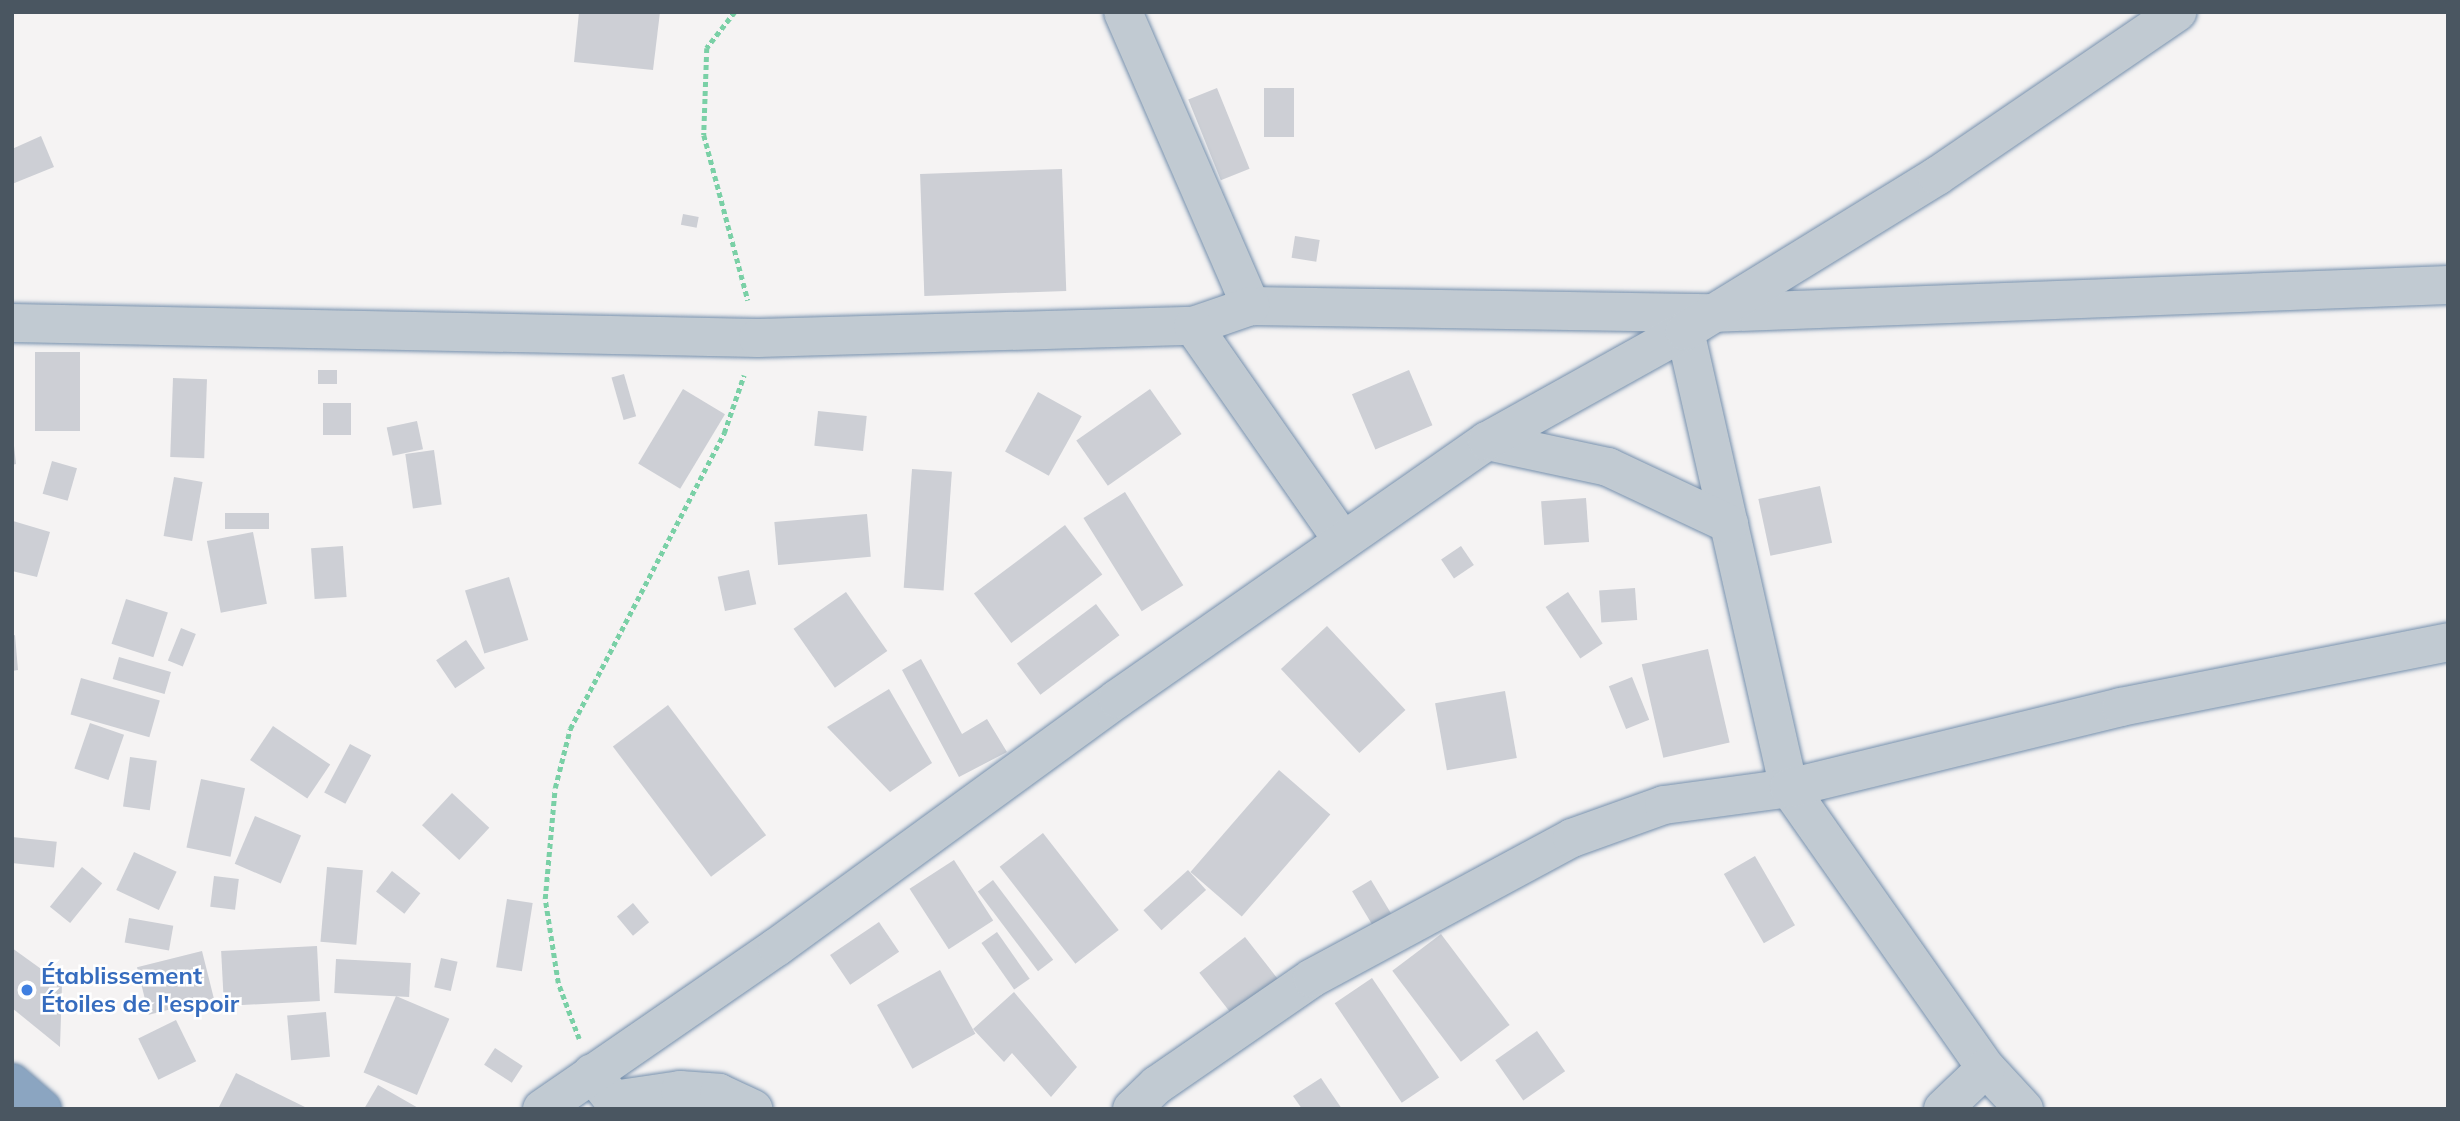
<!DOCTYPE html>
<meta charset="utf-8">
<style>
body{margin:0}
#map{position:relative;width:2460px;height:1121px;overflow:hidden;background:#f5f3f3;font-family:Mulish,sans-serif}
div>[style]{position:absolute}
.building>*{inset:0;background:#cdcfd5;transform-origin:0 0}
.path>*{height:4.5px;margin-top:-2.25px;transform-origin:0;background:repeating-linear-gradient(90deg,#7ad0a6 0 5px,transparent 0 8.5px)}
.roads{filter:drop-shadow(0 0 2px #7690ad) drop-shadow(0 0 2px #7690ad)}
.minor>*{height:38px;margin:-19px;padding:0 19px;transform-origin:19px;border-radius:19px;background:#c1cad2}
.highway>*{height:38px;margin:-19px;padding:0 19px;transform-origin:19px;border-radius:19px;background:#8ba5c1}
.dots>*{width:19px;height:19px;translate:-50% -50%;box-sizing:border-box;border:4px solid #fff;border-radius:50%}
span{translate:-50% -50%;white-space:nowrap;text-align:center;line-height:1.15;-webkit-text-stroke:5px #fff;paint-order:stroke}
.shop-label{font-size:24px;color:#366cbe;font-weight:700}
.left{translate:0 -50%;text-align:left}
.frame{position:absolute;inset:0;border:14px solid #4a5661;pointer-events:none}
</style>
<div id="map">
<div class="building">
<i style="clip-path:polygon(579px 12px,660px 12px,653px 70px,574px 62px)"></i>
<i style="left:1217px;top:88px;width:87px;height:31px;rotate:68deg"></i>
<i style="left:1264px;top:88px;width:30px;height:49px"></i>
<i style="clip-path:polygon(41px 136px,54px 167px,12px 184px,12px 149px)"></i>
<i style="left:1062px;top:169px;width:122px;height:142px;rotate:88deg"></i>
<i style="left:683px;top:214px;width:16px;height:11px;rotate:11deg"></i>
<i style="left:1295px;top:236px;width:25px;height:22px;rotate:9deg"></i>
<i style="left:35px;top:352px;width:45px;height:79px"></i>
<i style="left:318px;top:370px;width:19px;height:14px"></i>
<i style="left:1409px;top:370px;width:60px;height:62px;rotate:67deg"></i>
<i style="left:624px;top:374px;width:44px;height:13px;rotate:74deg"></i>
<i style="left:173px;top:378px;width:34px;height:79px;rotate:2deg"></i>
<i style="left:683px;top:389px;width:49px;height:87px;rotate:31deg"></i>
<i style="left:1150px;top:389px;width:55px;height:90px;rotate:55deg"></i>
<i style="left:1038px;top:392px;width:50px;height:68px;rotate:29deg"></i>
<i style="left:323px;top:403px;width:28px;height:32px"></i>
<i style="left:818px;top:411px;width:49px;height:35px;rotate:6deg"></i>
<i style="left:417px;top:421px;width:29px;height:31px;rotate:78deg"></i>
<i style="clip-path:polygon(12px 446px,14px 446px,16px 464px,12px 465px)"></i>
<i style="left:434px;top:450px;width:55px;height:29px;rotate:82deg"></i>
<i style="left:52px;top:461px;width:26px;height:34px;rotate:16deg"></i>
<i style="left:912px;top:469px;width:40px;height:119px;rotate:4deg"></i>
<i style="left:174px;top:477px;width:29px;height:60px;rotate:10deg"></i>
<i style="left:1820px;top:486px;width:58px;height:63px;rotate:78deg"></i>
<i style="left:1125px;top:492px;width:110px;height:49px;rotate:58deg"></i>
<i style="left:1586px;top:498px;width:44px;height:45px;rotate:86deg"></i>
<i style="left:225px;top:513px;width:44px;height:16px"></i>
<i style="left:867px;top:514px;width:43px;height:93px;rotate:85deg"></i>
<i style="clip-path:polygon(13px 521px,50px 532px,37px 577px,12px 571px)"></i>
<i style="left:1065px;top:525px;width:62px;height:114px;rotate:53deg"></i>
<i style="left:253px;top:532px;width:73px;height:47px;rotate:79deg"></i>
<i style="left:343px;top:546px;width:51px;height:32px;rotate:86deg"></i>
<i style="left:1461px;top:546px;width:23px;height:24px;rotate:56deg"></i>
<i style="left:749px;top:570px;width:35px;height:32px;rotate:78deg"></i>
<i style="left:509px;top:577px;width:66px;height:46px;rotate:73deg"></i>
<i style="left:1635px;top:588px;width:32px;height:36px;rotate:86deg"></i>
<i style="left:846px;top:592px;width:72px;height:64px;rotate:55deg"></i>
<i style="left:1568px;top:592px;width:62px;height:27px;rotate:56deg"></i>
<i style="left:126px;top:599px;width:44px;height:47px;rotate:18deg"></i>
<i style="left:1096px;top:604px;width:39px;height:99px;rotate:53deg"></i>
<i style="left:1327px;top:626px;width:115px;height:63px;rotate:47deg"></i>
<i style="left:181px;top:628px;width:16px;height:35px;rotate:22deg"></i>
<i style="clip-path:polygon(15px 635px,18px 670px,12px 671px,12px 636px)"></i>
<i style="left:466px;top:640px;width:34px;height:36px;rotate:56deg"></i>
<i style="left:1708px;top:649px;width:96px;height:68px;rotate:77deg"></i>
<i style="left:119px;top:657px;width:54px;height:23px;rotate:16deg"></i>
<i style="clip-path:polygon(921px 659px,962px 734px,987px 719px,1007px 752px,959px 777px,902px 670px)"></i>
<i style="left:1632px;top:677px;width:46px;height:25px;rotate:68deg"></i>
<i style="left:81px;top:678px;width:82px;height:38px;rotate:16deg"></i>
<i style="clip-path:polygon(889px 689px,932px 763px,890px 792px,827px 727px)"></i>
<i style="left:1505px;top:691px;width:68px;height:71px;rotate:80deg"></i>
<i style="left:668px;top:705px;width:163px;height:69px;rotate:53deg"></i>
<i style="left:90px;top:723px;width:36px;height:48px;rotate:19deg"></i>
<i style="left:273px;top:726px;width:69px;height:41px;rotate:34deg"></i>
<i style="left:350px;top:744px;width:24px;height:55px;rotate:28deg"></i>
<i style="left:130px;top:757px;width:27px;height:50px;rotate:8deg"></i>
<i style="left:1279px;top:770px;width:68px;height:135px;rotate:41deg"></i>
<i style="left:201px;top:779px;width:45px;height:70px;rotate:12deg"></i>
<i style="left:452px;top:793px;width:51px;height:44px;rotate:43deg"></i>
<i style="left:255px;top:816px;width:50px;height:52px;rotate:23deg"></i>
<i style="left:1043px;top:833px;width:123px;height:55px;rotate:52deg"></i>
<i style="left:12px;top:837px;width:45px;height:26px;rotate:6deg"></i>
<i style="left:134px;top:852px;width:47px;height:42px;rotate:25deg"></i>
<i style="left:1755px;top:856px;width:80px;height:36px;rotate:60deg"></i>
<i style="left:954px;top:860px;width:72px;height:53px;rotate:57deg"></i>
<i style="left:82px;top:867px;width:26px;height:51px;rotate:39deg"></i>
<i style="left:327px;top:867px;width:36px;height:75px;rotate:5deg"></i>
<i style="left:1188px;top:870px;width:27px;height:60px;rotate:48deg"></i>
<i style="left:392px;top:871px;width:36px;height:26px;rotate:38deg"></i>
<i style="left:214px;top:876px;width:25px;height:31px;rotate:7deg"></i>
<i style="left:993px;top:880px;width:100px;height:19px;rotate:53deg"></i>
<i style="left:1371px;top:880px;width:39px;height:22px;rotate:59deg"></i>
<i style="left:507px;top:899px;width:26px;height:69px;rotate:9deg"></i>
<i style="left:633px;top:903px;width:25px;height:21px;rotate:50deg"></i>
<i style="left:129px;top:918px;width:45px;height:25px;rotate:10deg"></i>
<i style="left:879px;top:922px;width:36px;height:59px;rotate:56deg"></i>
<i style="left:997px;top:932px;width:57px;height:19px;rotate:55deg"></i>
<i style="left:1441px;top:934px;width:114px;height:61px;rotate:53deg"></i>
<i style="left:1245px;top:937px;width:60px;height:58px;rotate:52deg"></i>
<i style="left:317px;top:946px;width:55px;height:96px;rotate:87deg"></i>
<i style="clip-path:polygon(12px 948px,62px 984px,60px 1047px,12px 1008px)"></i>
<i style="left:202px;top:951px;width:49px;height:67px;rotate:76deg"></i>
<i style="left:441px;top:958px;width:17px;height:30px;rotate:13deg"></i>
<i style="left:336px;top:959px;width:75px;height:34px;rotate:3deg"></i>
<i style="left:940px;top:970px;width:73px;height:72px;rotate:61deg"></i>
<i style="left:1372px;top:978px;width:120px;height:45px;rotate:56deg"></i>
<i style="clip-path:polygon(1014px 992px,1077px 1067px,1051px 1097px,1012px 1053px,1004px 1062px,973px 1029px)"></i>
<i style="left:396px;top:996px;width:58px;height:83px;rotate:23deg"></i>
<i style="left:326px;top:1012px;width:45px;height:39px;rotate:85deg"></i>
<i style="left:176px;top:1020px;width:46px;height:42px;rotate:64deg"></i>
<i style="left:1537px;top:1031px;width:49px;height:51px;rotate:55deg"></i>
<i style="left:495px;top:1048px;width:33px;height:20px;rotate:33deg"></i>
<i style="clip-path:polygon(236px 1073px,309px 1109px,218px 1109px)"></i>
<i style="clip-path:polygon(1321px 1078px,1342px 1109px,1302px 1109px,1293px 1096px)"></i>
<i style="clip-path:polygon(378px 1085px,420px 1109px,364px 1109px)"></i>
</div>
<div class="path">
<i style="left:735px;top:12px;width:46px;rotate:127.9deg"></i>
<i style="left:707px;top:48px;width:87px;rotate:92deg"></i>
<i style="left:704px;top:135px;width:171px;rotate:75.1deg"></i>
<i style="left:579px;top:1039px;width:60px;rotate:-110.6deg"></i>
<i style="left:558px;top:983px;width:85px;rotate:-98.8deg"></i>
<i style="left:545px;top:899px;width:111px;rotate:-84.9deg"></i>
<i style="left:555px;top:788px;width:61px;rotate:-75.7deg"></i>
<i style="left:570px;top:729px;width:334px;rotate:-62.5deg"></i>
<i style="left:724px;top:433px;width:61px;rotate:-71deg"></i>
</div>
<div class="roads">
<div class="minor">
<i style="left:1123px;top:12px;width:321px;rotate:66.5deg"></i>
<i style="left:1251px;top:306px;width:461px;rotate:0.9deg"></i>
<i style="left:1712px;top:313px;width:737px;rotate:-2.18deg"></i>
<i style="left:12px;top:323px;width:746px;rotate:1.15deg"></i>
<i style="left:758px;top:338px;width:435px;rotate:-1.6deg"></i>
<i style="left:1193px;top:326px;width:61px;rotate:-19deg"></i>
<i style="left:1193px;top:326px;width:262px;rotate:55.1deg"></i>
<i style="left:1685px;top:331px;width:469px;rotate:77.2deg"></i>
<i style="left:1789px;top:788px;width:342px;rotate:54.9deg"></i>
<i style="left:1986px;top:1068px;width:56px;rotate:47.2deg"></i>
<i style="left:1487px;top:441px;width:124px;rotate:12.1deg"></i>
<i style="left:1608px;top:467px;width:134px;rotate:25.2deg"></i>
<i style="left:592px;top:1073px;width:34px;rotate:52deg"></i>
<i style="left:613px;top:1100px;width:68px;rotate:-8.5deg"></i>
<i style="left:680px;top:1090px;width:39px;rotate:4deg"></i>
<i style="left:719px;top:1093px;width:38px;rotate:25deg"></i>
<i style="left:542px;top:1109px;width:285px;rotate:-34.6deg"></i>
<i style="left:777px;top:947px;width:421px;rotate:-36.1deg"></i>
<i style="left:1117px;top:699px;width:451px;rotate:-34.9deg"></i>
<i style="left:1487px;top:441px;width:227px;rotate:-29.1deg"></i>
<i style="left:1685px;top:331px;width:296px;rotate:-31.6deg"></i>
<i style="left:1937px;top:176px;width:291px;rotate:-34.3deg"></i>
<i style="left:1132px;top:1109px;width:35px;rotate:-44deg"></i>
<i style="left:1157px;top:1085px;width:188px;rotate:-34.6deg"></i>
<i style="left:1312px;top:978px;width:295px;rotate:-28.3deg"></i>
<i style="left:1572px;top:838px;width:98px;rotate:-19.7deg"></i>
<i style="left:1664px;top:805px;width:126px;rotate:-7.7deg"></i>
<i style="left:1789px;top:788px;width:342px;rotate:-13.7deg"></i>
<i style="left:2121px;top:707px;width:333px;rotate:-11.2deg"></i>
<i style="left:1943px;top:1109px;width:59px;rotate:-43.6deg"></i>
</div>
<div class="highway">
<i style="left:12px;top:1083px;width:40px;rotate:41deg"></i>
</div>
</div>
<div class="dots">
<i style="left:27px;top:990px;background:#3f7fe0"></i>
</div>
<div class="shop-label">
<span class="left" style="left:41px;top:990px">Établissement<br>Étoiles de l'espoir</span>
</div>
<div class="frame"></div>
</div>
